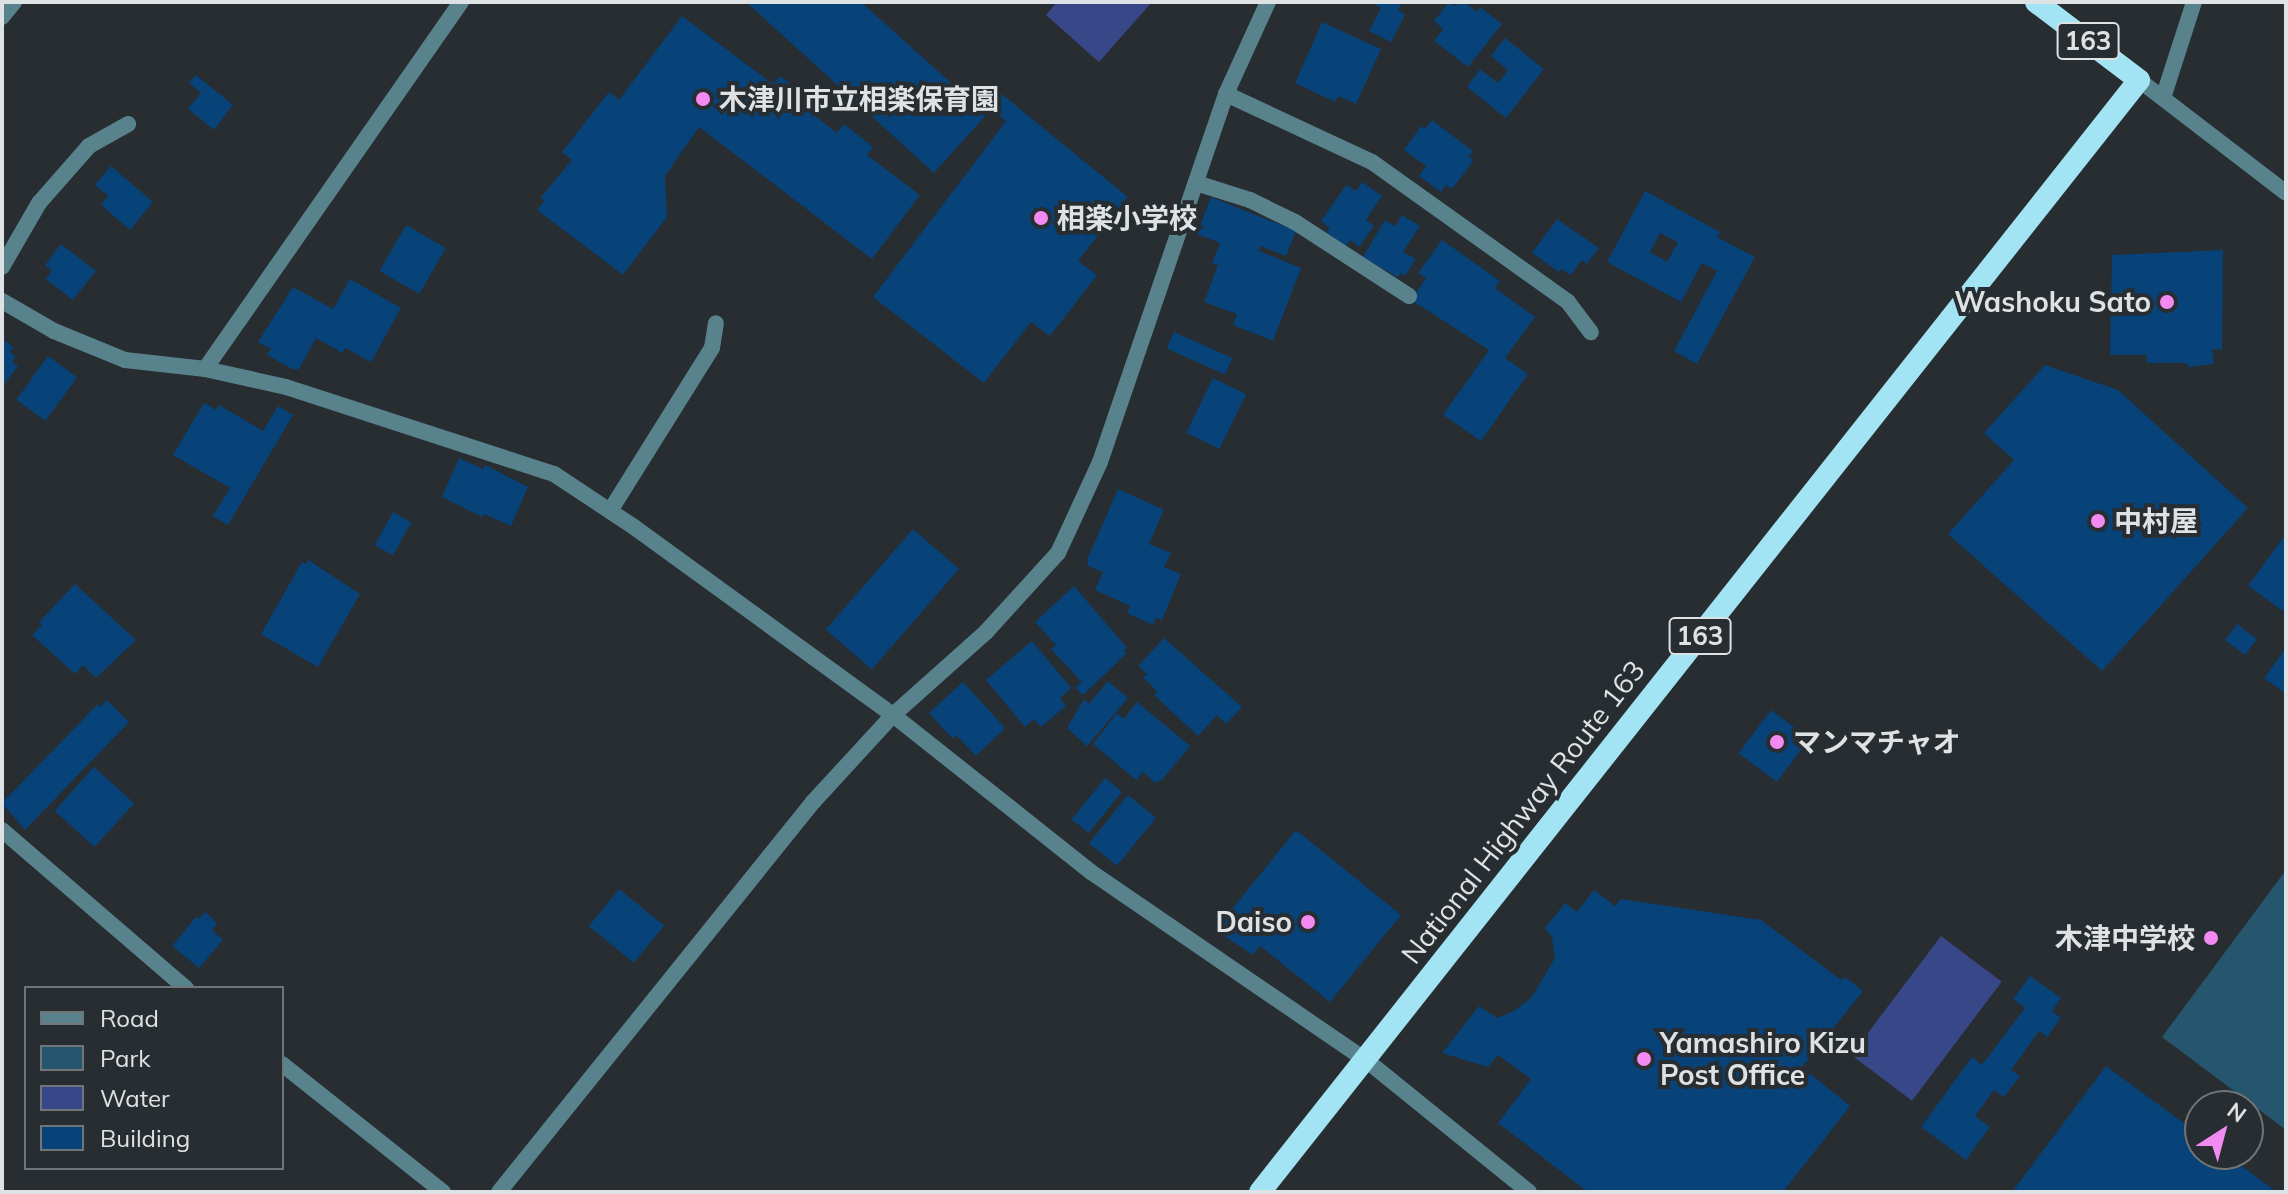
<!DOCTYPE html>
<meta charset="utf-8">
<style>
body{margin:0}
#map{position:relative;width:2288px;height:1194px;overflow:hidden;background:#272d31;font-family:Mulish,"Noto Sans JP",sans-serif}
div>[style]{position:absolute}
.green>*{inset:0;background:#26566e}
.water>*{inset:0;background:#384787;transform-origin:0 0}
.building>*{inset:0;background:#074278;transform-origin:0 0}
.service>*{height:16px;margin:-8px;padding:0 8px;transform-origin:8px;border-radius:8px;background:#58828c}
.minor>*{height:16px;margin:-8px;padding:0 8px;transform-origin:8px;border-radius:8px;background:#58828c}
.tertiary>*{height:16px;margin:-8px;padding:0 8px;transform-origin:8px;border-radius:8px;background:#58828c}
.trunk>*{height:22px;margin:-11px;padding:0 11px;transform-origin:11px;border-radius:11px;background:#a2e4f3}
.dots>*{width:22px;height:22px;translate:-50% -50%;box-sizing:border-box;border:4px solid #272d31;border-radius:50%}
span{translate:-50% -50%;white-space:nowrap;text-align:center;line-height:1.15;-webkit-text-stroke:8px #272d31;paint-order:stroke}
.shield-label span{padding:2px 6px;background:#272d31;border:2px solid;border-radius:6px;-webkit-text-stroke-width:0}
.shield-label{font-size:26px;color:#dee2e4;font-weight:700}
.poi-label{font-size:28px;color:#dee2e4;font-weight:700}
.left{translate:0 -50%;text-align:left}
.right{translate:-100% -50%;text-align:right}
.street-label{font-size:28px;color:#dee2e4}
.frame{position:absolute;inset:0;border:4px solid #dee2e4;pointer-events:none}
.legend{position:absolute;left:24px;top:986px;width:260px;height:184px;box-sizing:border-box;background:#272d31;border:2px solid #707579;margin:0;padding:10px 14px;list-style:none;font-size:24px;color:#dee2e4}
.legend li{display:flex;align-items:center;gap:16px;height:40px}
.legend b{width:40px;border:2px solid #707579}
.north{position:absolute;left:2184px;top:1090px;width:80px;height:80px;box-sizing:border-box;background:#272d31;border:2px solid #707579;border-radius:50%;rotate:36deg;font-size:22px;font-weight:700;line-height:32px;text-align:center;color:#dee2e4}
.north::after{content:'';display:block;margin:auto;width:28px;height:36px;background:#f38af1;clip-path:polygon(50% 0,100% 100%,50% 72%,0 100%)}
</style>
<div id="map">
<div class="green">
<i style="clip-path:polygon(2286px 870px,2286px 1130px,2162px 1037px)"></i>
</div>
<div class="water">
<i style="clip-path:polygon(1057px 2px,1152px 2px,1099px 62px,1046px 15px)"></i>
<i style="left:1941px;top:936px;width:76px;height:149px;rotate:37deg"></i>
</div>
<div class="building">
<i style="clip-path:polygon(746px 2px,861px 2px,969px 99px,987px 82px,1128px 197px,1078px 261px,1097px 275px,1050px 336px,1031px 322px,984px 383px,873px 297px,1006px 121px,988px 107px,983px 113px,986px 115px,934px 173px)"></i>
<i style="clip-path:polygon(1371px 2px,1402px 2px,1398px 10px,1405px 15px,1391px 42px,1369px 31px,1381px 8px)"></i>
<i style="clip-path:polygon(1449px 2px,1455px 6px,1464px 2px,1477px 12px,1480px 7px,1502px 24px,1468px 67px,1434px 41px,1443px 29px,1434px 21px)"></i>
<i style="clip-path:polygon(682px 16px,773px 84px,780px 76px,807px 96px,801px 105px,837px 133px,844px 124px,873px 147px,867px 155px,920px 195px,872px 259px,699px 127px,665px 176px,667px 217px,623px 275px,537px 210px,544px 201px,541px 197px,572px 160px,562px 152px,609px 92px,619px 100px)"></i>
<i style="clip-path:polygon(1322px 22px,1381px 49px,1356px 104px,1338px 96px,1335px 102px,1295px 83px)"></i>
<i style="clip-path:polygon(1505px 38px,1544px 69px,1506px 118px,1467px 87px,1480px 69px,1498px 83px,1508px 70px,1491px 56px)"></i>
<i style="clip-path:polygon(196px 75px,233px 105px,214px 130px,188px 109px,201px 93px,189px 83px)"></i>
<i style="clip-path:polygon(1432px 120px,1473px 151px,1469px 157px,1474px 160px,1452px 189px,1446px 185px,1441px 192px,1419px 176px,1426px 166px,1404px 150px,1421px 126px,1425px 129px)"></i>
<i style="clip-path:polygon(111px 166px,153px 202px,130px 230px,101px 205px,108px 196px,95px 185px)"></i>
<i style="clip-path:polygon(1362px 182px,1382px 196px,1366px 220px,1374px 226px,1359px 247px,1350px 240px,1346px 246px,1326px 232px,1330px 228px,1321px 221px,1346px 185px,1356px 191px)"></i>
<i style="clip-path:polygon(evenodd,1645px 191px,1720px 232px,1717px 237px,1755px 257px,1697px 364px,1674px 351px,1717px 271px,1702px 263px,1681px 302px,1607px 262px,1645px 191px,1660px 233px,1678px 242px,1667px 262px,1650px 252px,1660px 233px)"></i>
<i style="clip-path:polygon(1211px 197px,1296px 231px,1286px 256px,1260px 246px,1259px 251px,1301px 268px,1273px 341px,1233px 325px,1237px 314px,1204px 302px,1218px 265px,1212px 263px,1220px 243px,1197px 234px)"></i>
<i style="clip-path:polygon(1402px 215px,1420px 226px,1403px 252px,1416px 259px,1405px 276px,1401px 273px,1397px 277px,1363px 257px,1385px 220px,1395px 226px)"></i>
<i style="clip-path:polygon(1557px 219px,1599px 248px,1587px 264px,1582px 260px,1571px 275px,1561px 269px,1559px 272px,1532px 253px)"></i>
<i style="left:406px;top:225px;width:46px;height:53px;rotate:30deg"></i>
<i style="clip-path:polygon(1442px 240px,1500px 281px,1495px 288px,1535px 317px,1505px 358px,1528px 374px,1481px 441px,1443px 415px,1489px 350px,1411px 300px,1426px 278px,1418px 273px)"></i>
<i style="clip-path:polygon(61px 244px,96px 271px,73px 300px,46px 279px,52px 271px,45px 265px)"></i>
<i style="clip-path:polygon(2223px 250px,2222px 350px,2212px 349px,2214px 364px,2188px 367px,2187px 363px,2147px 363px,2147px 355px,2110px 355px,2112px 255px)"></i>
<i style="clip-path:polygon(350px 279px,401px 308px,371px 362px,345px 348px,342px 353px,316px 338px,299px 369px,292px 369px,267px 355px,271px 349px,258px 342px,293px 287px,333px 309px)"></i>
<i style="left:1174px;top:332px;width:64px;height:18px;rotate:24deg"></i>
<i style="clip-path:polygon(2px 339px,13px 347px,10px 352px,16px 357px,12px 362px,18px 366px,2px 387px)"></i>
<i style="left:48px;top:356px;width:36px;height:54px;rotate:36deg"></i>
<i style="clip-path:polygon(2045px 365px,2118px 390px,2248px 508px,2102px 671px,1948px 534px,2014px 460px,1984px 433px)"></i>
<i style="left:1213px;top:378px;width:37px;height:61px;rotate:26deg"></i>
<i style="clip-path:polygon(204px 403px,216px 410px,219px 405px,263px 431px,278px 406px,293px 415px,228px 525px,213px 516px,230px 488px,173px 455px)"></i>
<i style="clip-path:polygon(459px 458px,483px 469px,485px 465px,528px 487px,511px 526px,484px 514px,482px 517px,442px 497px)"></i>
<i style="clip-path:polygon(1118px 489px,1164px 510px,1149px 544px,1171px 553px,1164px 567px,1181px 574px,1162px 620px,1156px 618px,1153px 625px,1127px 613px,1130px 606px,1095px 590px,1103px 572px,1088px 566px,1087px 560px)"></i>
<i style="left:393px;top:512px;width:21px;height:38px;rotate:29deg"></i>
<i style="left:913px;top:529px;width:61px;height:133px;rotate:41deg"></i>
<i style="clip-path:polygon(2286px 534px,2286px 613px,2248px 586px)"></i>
<i style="clip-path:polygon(308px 560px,360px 594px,318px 667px,261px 634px,302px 562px,306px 564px)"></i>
<i style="clip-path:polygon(75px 584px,136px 640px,96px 678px,83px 665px,75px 674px,32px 635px,42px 625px,39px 622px)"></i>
<i style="clip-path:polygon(1074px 586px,1127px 648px,1123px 651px,1126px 654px,1083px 695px,1075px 688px,1082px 682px,1051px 649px,1056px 645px,1035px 622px)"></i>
<i style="left:2237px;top:624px;width:25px;height:20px;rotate:37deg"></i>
<i style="clip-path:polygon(1164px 638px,1242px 707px,1226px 724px,1217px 715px,1198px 736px,1154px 695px,1157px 691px,1143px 677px,1147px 674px,1138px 666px)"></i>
<i style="clip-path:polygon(1032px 641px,1071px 688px,1060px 698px,1066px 706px,1041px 727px,1034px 719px,1025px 727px,986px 680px)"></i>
<i style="clip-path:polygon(2286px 648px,2286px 694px,2264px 678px)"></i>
<i style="clip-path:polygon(1108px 681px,1128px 698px,1087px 746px,1067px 728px,1084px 699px,1089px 704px)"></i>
<i style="clip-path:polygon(963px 682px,1005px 728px,976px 756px,956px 735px,953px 739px,929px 713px)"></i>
<i style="clip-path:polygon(107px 700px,129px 722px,25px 830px,2px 803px,98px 704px,100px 707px)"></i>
<i style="clip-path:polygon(1137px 702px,1190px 746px,1162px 780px,1155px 783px,1143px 772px,1136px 780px,1093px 744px,1117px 713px,1124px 719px)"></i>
<i style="left:1771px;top:710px;width:48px;height:54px;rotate:37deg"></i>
<i style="left:94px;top:767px;width:54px;height:59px;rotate:42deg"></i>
<i style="left:1105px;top:778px;width:22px;height:53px;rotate:39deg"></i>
<i style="left:1128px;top:795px;width:36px;height:62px;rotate:39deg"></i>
<i style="clip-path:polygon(1296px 830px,1401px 915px,1330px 1002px,1260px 946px,1253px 955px,1215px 930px)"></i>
<i style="left:619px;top:889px;width:58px;height:48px;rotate:39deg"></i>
<i style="clip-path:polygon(1594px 890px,1615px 906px,1621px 899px,1761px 920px,1841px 980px,1845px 977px,1863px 991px,1802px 1067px,1850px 1106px,1783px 1192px,1588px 1192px,1498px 1123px,1531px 1079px,1498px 1055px,1488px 1067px,1442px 1053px,1479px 1006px,1497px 1018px,1512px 1012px,1531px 998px,1555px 958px,1552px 937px,1545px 928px,1565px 903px,1577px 912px)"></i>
<i style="clip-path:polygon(205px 912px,217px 923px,212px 930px,223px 940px,199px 968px,172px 946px,196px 917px,199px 919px)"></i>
<i style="clip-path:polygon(2030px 976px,2061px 998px,2052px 1011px,2061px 1018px,2047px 1037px,2039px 1031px,2011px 1070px,2020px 1076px,2004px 1097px,1994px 1090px,1975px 1116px,1990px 1127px,1966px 1160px,1921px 1127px,1972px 1057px,1982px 1065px,2025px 1008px,2013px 999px)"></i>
<i style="clip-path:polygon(2106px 1066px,2200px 1135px,2200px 1154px,2225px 1154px,2277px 1192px,2012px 1192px)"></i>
</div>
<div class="service">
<i style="left:1196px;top:183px;width:57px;rotate:17.5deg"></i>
<i style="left:1250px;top:200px;width:50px;rotate:26.1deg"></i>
<i style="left:1295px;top:222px;width:136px;rotate:33deg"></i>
</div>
<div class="minor">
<i style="left:2px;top:17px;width:19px;rotate:-51deg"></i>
<i style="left:1226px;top:94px;width:161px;rotate:25deg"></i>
<i style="left:1372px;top:162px;width:241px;rotate:35.5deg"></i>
<i style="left:1568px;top:302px;width:38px;rotate:53deg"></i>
<i style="left:2163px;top:98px;width:101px;rotate:-72.1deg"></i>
<i style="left:2px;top:267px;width:74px;rotate:-60deg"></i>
<i style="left:39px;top:203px;width:76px;rotate:-48.7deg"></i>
<i style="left:89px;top:146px;width:45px;rotate:-29.4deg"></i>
<i style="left:2px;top:301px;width:60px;rotate:30deg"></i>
<i style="left:54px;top:331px;width:77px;rotate:22.2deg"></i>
<i style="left:125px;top:360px;width:81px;rotate:6.4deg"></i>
<i style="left:205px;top:369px;width:83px;rotate:12.5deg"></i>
<i style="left:286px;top:387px;width:282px;rotate:18deg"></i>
<i style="left:554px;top:474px;width:96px;rotate:33.5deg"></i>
<i style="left:634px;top:527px;width:320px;rotate:36deg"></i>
<i style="left:893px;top:715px;width:253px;rotate:38.4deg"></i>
<i style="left:1091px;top:872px;width:333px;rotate:34.4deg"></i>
<i style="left:1366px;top:1060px;width:210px;rotate:39deg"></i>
<i style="left:205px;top:369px;width:447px;rotate:-55.1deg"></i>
<i style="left:610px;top:511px;width:192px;rotate:-58deg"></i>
<i style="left:712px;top:348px;width:25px;rotate:-81deg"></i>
<i style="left:2px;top:830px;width:243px;rotate:40.7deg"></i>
<i style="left:282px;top:1064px;width:206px;rotate:38.5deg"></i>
<i style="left:499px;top:1192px;width:501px;rotate:-51.16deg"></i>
<i style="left:813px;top:802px;width:118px;rotate:-47.4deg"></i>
<i style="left:893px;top:715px;width:125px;rotate:-41.7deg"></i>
<i style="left:986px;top:632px;width:107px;rotate:-47.7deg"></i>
<i style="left:1058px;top:553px;width:100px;rotate:-65.2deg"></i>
<i style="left:1100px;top:462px;width:389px;rotate:-71.1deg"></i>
<i style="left:1226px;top:94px;width:101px;rotate:-65.5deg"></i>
</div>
<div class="tertiary">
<i style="left:2139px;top:80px;width:185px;rotate:37.5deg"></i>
</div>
<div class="trunk">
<i style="left:1260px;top:1192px;width:1417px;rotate:-51.67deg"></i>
<i style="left:2139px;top:80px;width:129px;rotate:-142.9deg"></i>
</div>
<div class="dots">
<i style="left:703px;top:99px;background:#f38af1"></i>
<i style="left:1041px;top:218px;background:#f38af1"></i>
<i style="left:2167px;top:302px;background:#f38af1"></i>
<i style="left:2098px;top:521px;background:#f38af1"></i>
<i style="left:1777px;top:742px;background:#f38af1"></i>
<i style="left:1308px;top:922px;background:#f38af1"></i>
<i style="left:2211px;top:938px;background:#f38af1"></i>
<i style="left:1644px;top:1059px;background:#f38af1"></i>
</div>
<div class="shield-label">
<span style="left:2088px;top:41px">163</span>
<span style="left:1700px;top:636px">163</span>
</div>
<div class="poi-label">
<span class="left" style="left:719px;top:99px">木津川市立相楽保育園</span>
<span class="left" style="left:1057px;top:218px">相楽小学校</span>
<span class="right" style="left:2151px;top:302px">Washoku Sato</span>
<span class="left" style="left:2114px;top:521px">中村屋</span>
<span class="left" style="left:1793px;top:742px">マンマチャオ</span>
<span class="right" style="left:1292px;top:922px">Daiso</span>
<span class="right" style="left:2195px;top:938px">木津中学校</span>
<span class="left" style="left:1660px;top:1059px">Yamashiro Kizu<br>Post Office</span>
</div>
<div class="street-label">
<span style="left:1523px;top:812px;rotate:-52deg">National Highway Route 163</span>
</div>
<div class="frame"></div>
<ul class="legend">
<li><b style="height:10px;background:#58828c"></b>Road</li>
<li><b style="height:22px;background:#26566e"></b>Park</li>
<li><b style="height:22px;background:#384787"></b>Water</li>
<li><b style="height:22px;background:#074278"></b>Building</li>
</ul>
<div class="north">N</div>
</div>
